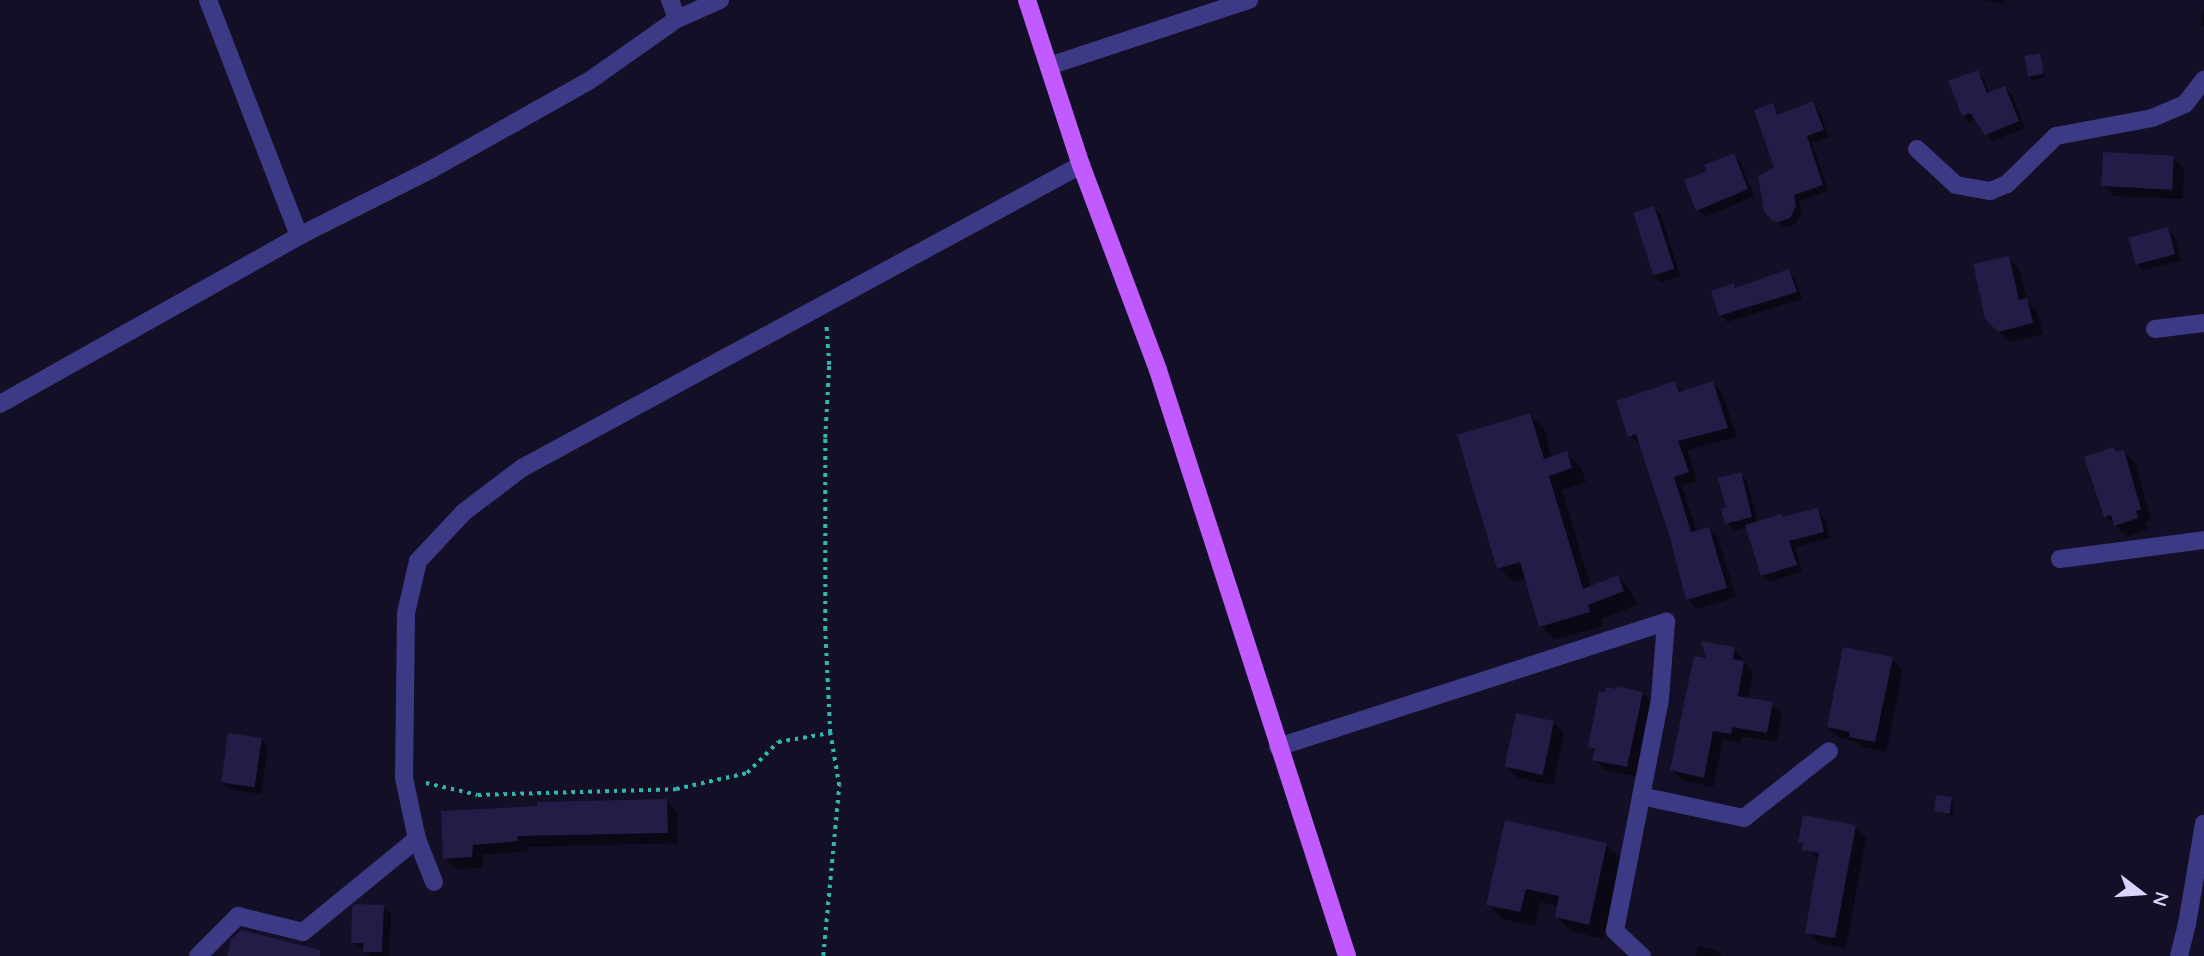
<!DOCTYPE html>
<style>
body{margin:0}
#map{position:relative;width:2204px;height:956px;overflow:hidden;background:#130f26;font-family:Quicksand,sans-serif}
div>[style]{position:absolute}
.shadow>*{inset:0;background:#0007}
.building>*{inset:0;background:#241b47;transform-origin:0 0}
.path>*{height:3.5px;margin-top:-1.75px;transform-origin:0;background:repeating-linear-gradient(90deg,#2fb8b0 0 3.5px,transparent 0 8.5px)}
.minor>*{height:18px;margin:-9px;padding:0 9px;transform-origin:9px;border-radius:9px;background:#3d3a85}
.major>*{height:18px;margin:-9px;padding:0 9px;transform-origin:9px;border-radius:9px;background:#c25bff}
span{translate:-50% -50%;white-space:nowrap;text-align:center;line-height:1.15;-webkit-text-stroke:7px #130f26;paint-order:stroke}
.north{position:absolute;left:2106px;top:858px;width:70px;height:70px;-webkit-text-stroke:5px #130f26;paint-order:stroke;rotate:107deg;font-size:19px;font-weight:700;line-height:28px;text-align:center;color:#d9d4ff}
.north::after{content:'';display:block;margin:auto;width:24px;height:32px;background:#d9d4ff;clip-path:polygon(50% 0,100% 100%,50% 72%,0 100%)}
</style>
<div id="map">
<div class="shadow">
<i style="clip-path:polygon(1984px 0,2005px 0,2004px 4px)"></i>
<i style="clip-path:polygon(2203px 11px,2204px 11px,2204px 27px,2201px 25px)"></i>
<i style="clip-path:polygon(2039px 55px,2046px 77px,2033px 80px,2030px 77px)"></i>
<i style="clip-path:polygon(1977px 72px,1984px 79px,1990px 94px,2005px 88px,2012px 95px,2025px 128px,1993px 141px,1976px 119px,1970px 122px,1963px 115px)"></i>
<i style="clip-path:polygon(1813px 103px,1819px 110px,1829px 137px,1812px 143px,1828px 191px,1799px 201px,1801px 213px,1796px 224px,1786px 228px,1774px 219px,1776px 167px,1773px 105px,1780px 116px)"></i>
<i style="clip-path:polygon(1733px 155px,1740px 162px,1754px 196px,1705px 217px,1698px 210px,1709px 172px)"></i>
<i style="clip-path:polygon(2173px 158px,2184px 169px,2183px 199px,2114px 196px,2103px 185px)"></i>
<i style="clip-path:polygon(1654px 208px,1661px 215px,1680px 276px,1661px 282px,1654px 275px)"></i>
<i style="clip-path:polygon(2168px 229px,2175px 236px,2181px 261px,2143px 270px,2136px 263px)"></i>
<i style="clip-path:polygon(2008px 258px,2019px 269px,2027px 301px,2037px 311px,2043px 334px,2010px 342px,1987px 318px)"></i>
<i style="clip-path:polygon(1788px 271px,1795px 278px,1802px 299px,1727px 322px,1720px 315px,1733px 285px,1737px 289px)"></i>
<i style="clip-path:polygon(1675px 383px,1684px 392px,1713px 383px,1722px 392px,1737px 437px,1687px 450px,1697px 481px,1682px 486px,1697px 532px,1709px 529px,1718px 538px,1736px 597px,1697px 609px,1688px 599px,1641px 444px,1629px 436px)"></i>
<i style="clip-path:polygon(1530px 415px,1544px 429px,1552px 458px,1566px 453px,1581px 467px,1586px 482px,1562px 490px,1591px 587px,1618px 577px,1632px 592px,1637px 605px,1601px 619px,1603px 626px,1555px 640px,1541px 626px,1526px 578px,1513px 582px,1499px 568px)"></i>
<i style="clip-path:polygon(2124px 452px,2135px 463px,2151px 520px,2145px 522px,2148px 529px,2127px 536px,2105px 516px,2117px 454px)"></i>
<i style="clip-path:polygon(1740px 474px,1747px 481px,1758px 523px,1818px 510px,1824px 517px,1830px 538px,1795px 547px,1802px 572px,1769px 582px,1762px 575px,1748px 527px,1734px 531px,1727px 523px,1728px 509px)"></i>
<i style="clip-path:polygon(1734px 649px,1753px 673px,1748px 700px,1772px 704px,1782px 714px,1777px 742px,1742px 736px,1740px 743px,1723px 740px,1713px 787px,1682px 780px,1672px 770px,1708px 660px)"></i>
<i style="clip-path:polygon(1892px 659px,1903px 670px,1886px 752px,1862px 747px,1855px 741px,1839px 738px,1828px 727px)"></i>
<i style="clip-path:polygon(1642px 693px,1653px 704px,1638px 777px,1605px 770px,1594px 759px,1596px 752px,1590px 747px)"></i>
<i style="clip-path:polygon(1553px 722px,1564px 733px,1553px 785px,1518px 778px,1507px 767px)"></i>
<i style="clip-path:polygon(261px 740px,268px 747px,261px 794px,229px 789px,222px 782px)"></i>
<i style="clip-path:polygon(1951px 799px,1954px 802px,1952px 816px,1935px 811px)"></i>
<i style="clip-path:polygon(666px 801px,677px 812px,678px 843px,527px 847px,528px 851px,483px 855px,483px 868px,456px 869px,445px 858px,443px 812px)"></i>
<i style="clip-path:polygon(1855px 827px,1866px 838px,1846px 948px,1818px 943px,1807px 932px,1819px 861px,1800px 842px)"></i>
<i style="clip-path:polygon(1606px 845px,1621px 859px,1603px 939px,1571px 931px,1557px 917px,1559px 906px,1540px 902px,1535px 926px,1502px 919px,1488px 904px)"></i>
<i style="clip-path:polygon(383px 907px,391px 914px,389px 956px,370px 956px,353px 942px)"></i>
<i style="clip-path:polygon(1698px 946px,1716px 950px,1722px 956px,1696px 956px)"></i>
</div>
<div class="building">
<i style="left:2040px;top:53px;width:21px;height:16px;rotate:79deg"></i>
<i style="clip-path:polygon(1978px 70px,1987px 93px,2005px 86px,2019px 121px,1985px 135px,1970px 113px,1962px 116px,1948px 81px)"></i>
<i style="clip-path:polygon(1813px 101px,1824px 130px,1807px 136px,1823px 185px,1794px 195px,1796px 206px,1790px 218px,1778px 222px,1772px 221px,1764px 211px,1758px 176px,1774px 167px,1754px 110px,1773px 103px,1777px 115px)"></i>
<i style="left:2103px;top:152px;width:71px;height:34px;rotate:3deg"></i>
<i style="clip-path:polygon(1734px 153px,1748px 189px,1696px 211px,1684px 180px,1707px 171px,1704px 165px)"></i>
<i style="left:1654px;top:206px;width:66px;height:22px;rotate:72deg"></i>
<i style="left:2168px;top:227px;width:28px;height:41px;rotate:75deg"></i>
<i style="clip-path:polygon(2009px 256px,2019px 300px,2027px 298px,2033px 323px,1998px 332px,1985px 319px,1973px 264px)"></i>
<i style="clip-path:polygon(1789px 269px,1797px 292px,1719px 316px,1711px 291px,1734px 283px,1735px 288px)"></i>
<i style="clip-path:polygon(1675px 381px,1679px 392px,1713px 381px,1728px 428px,1678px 441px,1689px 472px,1674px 477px,1691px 532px,1709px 527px,1727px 588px,1686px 600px,1670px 538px,1636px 434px,1628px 437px,1616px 401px)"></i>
<i style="clip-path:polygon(1530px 413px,1544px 459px,1567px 451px,1572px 468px,1549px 476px,1583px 589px,1618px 575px,1624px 591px,1588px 605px,1590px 612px,1539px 627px,1520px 562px,1497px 569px,1457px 435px)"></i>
<i style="clip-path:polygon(2113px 447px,2117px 452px,2124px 450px,2141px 509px,2136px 511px,2138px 518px,2114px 526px,2111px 515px,2104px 517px,2084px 457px)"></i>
<i style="clip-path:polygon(1741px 472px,1752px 517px,1725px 524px,1721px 509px,1726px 507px,1718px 478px)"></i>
<i style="clip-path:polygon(1818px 508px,1824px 532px,1789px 541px,1797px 565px,1761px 576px,1745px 525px,1781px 514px,1782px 517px)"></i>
<i style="clip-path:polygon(1701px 641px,1735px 647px,1733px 659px,1744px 661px,1738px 696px,1773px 702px,1767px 733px,1732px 727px,1731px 734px,1713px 731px,1704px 778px,1670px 770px,1694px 656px,1706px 658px)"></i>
<i style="clip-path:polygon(1843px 647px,1893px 657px,1875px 742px,1849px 737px,1850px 732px,1827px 727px)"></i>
<i style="clip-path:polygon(1617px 686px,1643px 692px,1627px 767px,1592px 760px,1595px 749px,1588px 747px,1599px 691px,1605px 692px,1606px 687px,1616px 689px)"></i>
<i style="left:1516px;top:713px;width:39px;height:55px;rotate:12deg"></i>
<i style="left:228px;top:733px;width:34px;height:50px;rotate:8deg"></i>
<i style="left:1936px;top:795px;width:16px;height:17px;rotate:7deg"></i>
<i style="clip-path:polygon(667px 799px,668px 833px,517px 836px,518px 841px,473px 845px,472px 857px,443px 859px,441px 811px,537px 806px,537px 802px)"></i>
<i style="clip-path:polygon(1803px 815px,1856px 825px,1835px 938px,1805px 933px,1819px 853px,1802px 850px,1803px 843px,1798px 842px)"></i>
<i style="clip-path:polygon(1505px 820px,1607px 843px,1589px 925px,1555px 917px,1559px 896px,1526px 889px,1520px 912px,1486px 905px)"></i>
<i style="clip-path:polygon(355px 904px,384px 905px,382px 952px,363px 952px,363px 943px,351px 943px,352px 906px)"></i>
<i style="clip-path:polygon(241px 930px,320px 950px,320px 956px,227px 956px,231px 939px)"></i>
</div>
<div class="path">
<i style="left:426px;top:783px;width:53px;rotate:13deg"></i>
<i style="left:478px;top:795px;width:198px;rotate:-1.7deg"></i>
<i style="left:676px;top:789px;width:73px;rotate:-12.7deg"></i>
<i style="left:747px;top:773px;width:44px;rotate:-45deg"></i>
<i style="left:778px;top:742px;width:53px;rotate:-9.8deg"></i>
<i style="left:823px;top:956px;width:171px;rotate:-84.6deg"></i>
<i style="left:839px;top:786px;width:54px;rotate:-99.6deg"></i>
<i style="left:830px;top:733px;width:103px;rotate:-92.8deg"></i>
<i style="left:825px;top:630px;width:192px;rotate:-90deg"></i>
<i style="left:825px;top:438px;width:73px;rotate:-86.9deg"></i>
<i style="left:829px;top:365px;width:42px;rotate:-94.1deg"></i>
</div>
<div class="minor">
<i style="left:208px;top:0;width:253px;rotate:68.9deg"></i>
<i style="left:670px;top:0;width:20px;rotate:70deg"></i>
<i style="left:1049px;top:66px;width:211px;rotate:-18.3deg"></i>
<i style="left:1917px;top:149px;width:53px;rotate:42.7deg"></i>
<i style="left:1956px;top:185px;width:35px;rotate:10deg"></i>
<i style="left:1990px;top:191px;width:18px;rotate:-22deg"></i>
<i style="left:2007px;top:184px;width:69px;rotate:-44.4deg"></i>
<i style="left:2056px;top:136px;width:98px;rotate:-10.6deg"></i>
<i style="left:2152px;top:118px;width:36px;rotate:-23deg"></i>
<i style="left:2185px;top:104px;width:31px;rotate:-52deg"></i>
<i style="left:2155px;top:329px;width:49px;rotate:-7deg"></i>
<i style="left:0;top:404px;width:343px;rotate:-29.3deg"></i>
<i style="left:299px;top:236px;width:149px;rotate:-26.7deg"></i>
<i style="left:432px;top:169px;width:180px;rotate:-29.3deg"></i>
<i style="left:589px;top:81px;width:108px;rotate:-35.2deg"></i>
<i style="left:677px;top:19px;width:47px;rotate:-23.8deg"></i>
<i style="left:2060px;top:559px;width:145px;rotate:-7.5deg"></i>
<i style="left:1278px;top:747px;width:408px;rotate:-17.9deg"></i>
<i style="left:1666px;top:622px;width:77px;rotate:94.5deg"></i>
<i style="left:1660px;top:699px;width:236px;rotate:101deg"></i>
<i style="left:1615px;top:931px;width:37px;rotate:43deg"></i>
<i style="left:1641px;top:796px;width:105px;rotate:12.1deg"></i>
<i style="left:1744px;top:818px;width:108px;rotate:-38.2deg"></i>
<i style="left:434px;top:882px;width:46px;rotate:-111.6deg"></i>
<i style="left:417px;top:839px;width:62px;rotate:-102deg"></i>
<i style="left:404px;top:778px;width:165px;rotate:-89.3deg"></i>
<i style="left:406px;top:613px;width:53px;rotate:-77deg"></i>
<i style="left:418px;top:561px;width:67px;rotate:-46.8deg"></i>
<i style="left:464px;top:512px;width:73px;rotate:-37.2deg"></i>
<i style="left:522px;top:468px;width:636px;rotate:-28.46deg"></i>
<i style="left:198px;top:956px;width:57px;rotate:-45deg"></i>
<i style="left:238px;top:916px;width:67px;rotate:13.8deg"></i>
<i style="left:303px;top:932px;width:147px;rotate:-39.2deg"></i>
<i style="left:2179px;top:956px;width:33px;rotate:-76deg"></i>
<i style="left:2187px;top:924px;width:102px;rotate:-80.4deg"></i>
</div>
<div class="major">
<i style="left:1027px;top:0;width:174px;rotate:71.9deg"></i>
<i style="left:1081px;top:165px;width:219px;rotate:69.4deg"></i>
<i style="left:1158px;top:370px;width:616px;rotate:72.12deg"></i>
</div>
<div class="north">N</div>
</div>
